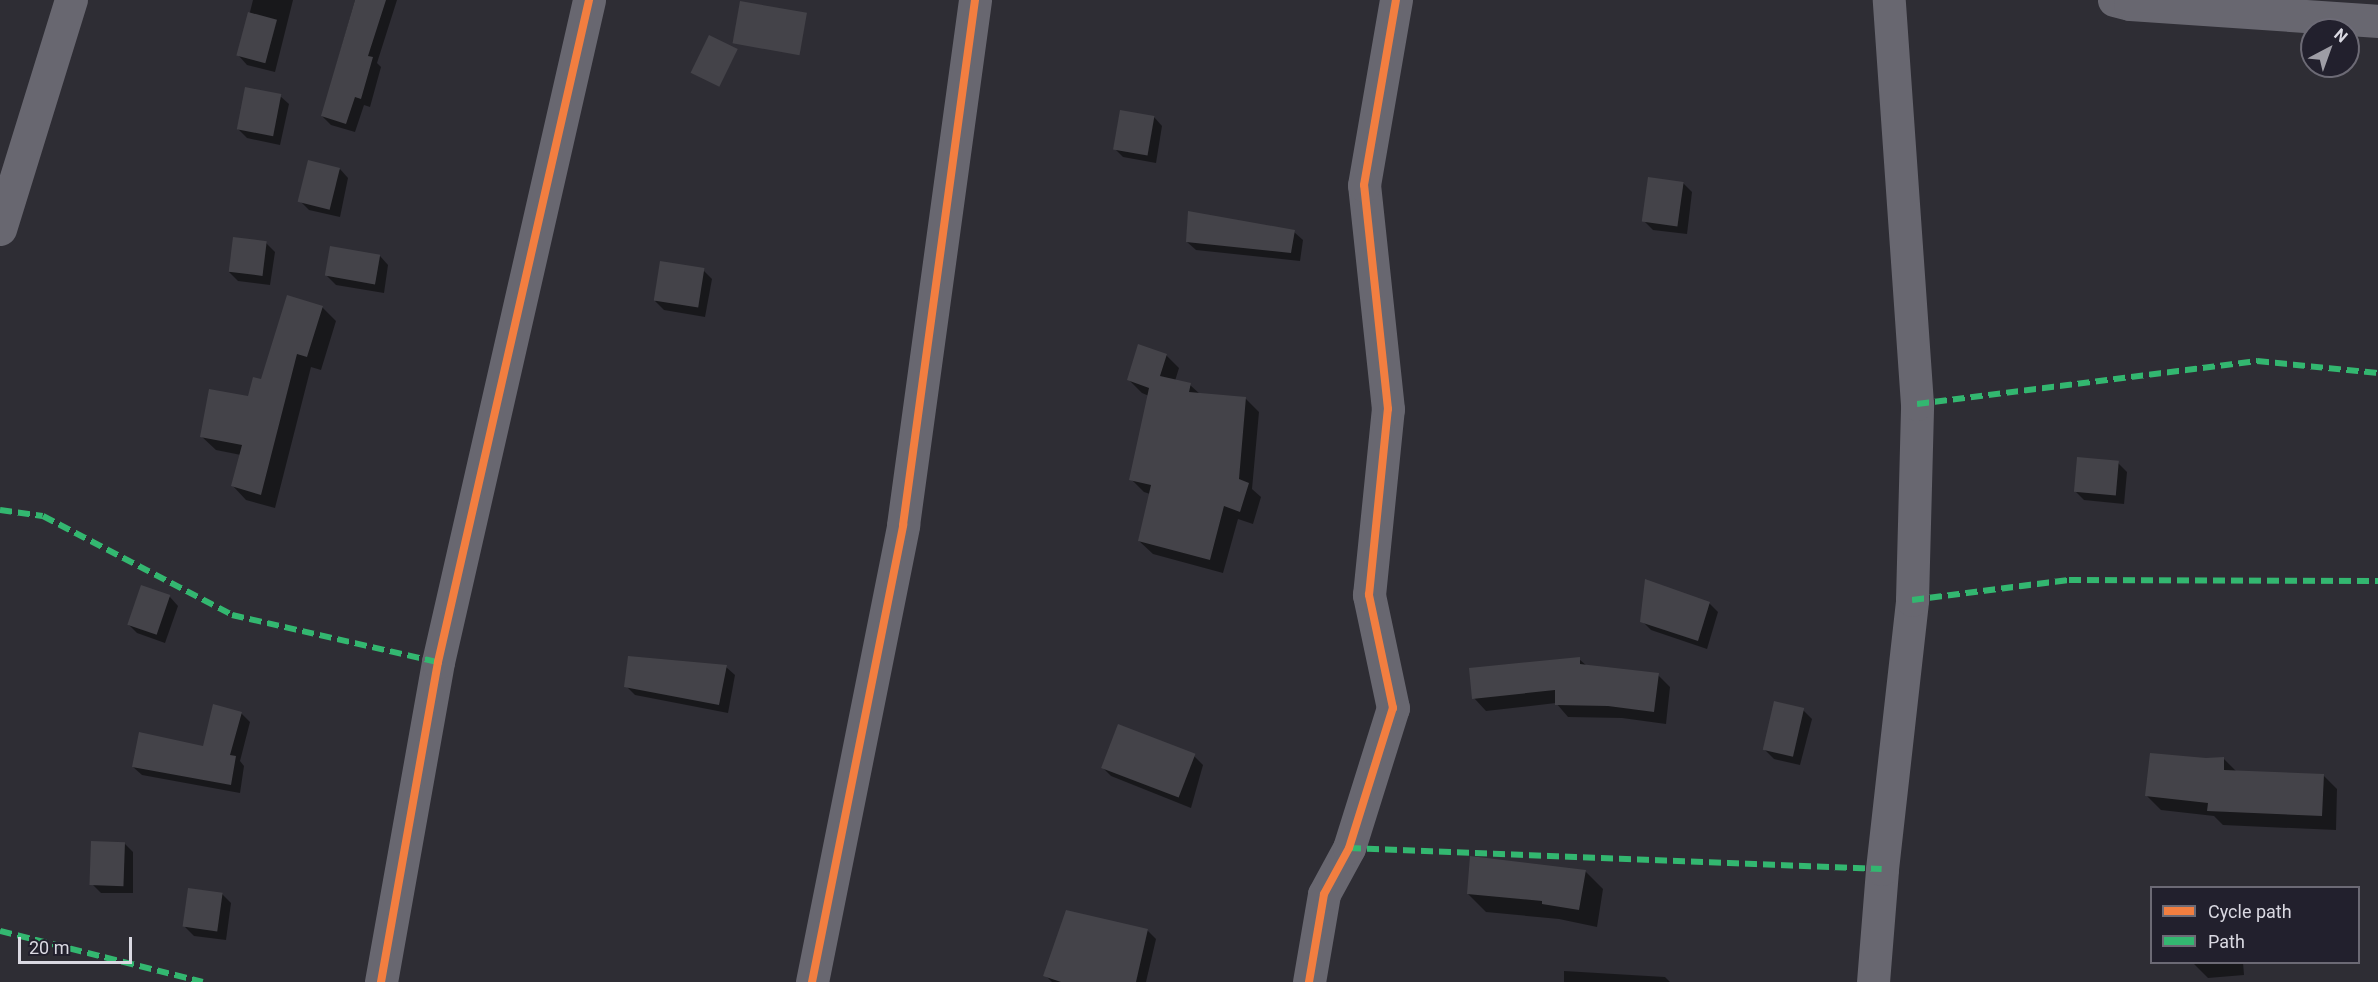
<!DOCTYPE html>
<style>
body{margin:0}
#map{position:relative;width:2378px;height:982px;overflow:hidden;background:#2e2d34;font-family:Roboto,sans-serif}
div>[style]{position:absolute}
.shadow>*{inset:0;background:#0007}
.building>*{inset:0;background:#444349;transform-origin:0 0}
.street>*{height:33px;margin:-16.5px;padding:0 16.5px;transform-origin:16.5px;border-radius:16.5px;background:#686770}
.quiet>*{height:6px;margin-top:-3px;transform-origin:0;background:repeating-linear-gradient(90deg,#33b770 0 12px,transparent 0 18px)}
.cycleway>*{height:8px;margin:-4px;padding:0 4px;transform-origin:4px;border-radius:4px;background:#f27e40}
span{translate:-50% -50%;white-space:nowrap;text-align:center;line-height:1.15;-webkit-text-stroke:4.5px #22202d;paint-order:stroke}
.legend{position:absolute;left:2150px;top:886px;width:210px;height:78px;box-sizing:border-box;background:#22202d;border:2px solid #6c6a75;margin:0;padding:8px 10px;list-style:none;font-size:18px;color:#dad9e2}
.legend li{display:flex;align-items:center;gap:12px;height:30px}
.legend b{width:30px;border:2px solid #6c6a75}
.north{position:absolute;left:2300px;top:18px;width:60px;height:60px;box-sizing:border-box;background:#22202d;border:2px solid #6c6a75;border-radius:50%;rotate:41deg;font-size:16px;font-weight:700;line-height:24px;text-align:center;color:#dad9e2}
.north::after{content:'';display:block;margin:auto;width:21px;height:27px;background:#9e9da5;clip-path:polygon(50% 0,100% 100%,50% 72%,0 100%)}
.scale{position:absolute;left:18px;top:937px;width:114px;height:27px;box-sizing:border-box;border:3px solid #dad9e2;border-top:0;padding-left:8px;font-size:18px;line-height:21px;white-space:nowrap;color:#dad9e2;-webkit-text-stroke:4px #22202d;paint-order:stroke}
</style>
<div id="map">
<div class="shadow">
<i style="clip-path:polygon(253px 0,293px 0,275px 72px,247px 65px,239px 56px)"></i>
<i style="clip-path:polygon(355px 0,397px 0,377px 63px,381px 67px,370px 107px,364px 105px,355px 132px,331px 125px,322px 116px)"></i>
<i style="clip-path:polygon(280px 96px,289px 104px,280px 145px,247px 138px,238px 129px)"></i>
<i style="clip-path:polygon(1154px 117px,1162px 126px,1156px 163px,1123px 157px,1114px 148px)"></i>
<i style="clip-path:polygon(340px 169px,348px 178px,340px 217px,309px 210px,300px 201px)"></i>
<i style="clip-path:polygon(1683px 183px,1692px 192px,1687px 234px,1653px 230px,1644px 221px)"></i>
<i style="clip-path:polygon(1294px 232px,1303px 240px,1300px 261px,1196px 250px,1187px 242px)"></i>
<i style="clip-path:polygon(266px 243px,275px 252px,270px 285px,238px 281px,229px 272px)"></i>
<i style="clip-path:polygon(380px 256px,388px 265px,384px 293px,336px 285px,327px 276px)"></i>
<i style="clip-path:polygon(703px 270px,712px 279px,705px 317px,664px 310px,655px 301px)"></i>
<i style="clip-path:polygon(322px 307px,336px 321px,321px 370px,311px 367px,275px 508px,246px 500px,232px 485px,241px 455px,216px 450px,201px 436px,249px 398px)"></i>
<i style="clip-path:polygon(1166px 355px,1179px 368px,1175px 381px,1190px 385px,1200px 394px,1246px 399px,1259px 412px,1252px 489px,1261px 497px,1253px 524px,1238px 519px,1223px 573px,1153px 554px,1139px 541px,1150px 494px,1144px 492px,1131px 479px,1149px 396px,1142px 393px,1129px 380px)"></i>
<i style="clip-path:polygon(2118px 463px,2127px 472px,2124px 504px,2084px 500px,2075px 491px)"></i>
<i style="clip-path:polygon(142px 587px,170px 597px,178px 606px,165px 643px,137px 633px,128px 624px)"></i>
<i style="clip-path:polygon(1709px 603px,1718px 612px,1707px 649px,1651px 630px,1642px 621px)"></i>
<i style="clip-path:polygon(1579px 659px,1587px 666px,1658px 675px,1670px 687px,1666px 724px,1622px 718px,1568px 717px,1556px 703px,1486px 711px,1474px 698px)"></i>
<i style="clip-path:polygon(726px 667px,735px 675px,728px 713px,635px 695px,626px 686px)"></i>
<i style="clip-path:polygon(1803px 710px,1812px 719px,1800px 765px,1774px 759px,1765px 750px)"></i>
<i style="clip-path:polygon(241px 713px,250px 722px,240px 761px,244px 766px,240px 793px,142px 775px,133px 767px,204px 748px)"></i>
<i style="clip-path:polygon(1194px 756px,1203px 765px,1191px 808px,1111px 776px,1102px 767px)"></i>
<i style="clip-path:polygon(2223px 758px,2237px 772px,2323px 775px,2337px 789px,2336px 830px,2223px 825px,2214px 816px,2161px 810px,2147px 796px,2206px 759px)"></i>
<i style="clip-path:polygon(124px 843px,133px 852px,133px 893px,101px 893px,92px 884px)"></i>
<i style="clip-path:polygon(1585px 871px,1603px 889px,1597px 927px,1559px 919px,1486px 912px,1468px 894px)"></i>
<i style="clip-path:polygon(222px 894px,231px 903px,226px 940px,194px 936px,185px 927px)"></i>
<i style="clip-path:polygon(1147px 930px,1156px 939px,1146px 982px,1052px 982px,1045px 975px)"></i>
<i style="clip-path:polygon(2192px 962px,2243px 962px,2244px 975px,2208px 978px)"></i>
<i style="clip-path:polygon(1564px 971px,1665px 977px,1670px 982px,1564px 982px)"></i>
</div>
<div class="building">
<i style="clip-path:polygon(355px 0,386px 0,368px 56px,373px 57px,361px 99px,355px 97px,346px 124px,321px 116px)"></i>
<i style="left:740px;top:1px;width:68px;height:43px;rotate:10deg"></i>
<i style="left:248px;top:12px;width:30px;height:45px;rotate:15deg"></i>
<i style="left:709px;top:35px;width:32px;height:42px;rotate:26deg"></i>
<i style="left:245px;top:87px;width:37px;height:43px;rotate:11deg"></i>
<i style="left:1120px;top:110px;width:35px;height:40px;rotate:10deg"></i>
<i style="left:308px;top:160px;width:33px;height:43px;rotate:14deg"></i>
<i style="left:1648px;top:177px;width:36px;height:45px;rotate:8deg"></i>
<i style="clip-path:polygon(1188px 211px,1295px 230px,1291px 253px,1186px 242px)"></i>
<i style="left:233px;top:237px;width:34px;height:35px;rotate:7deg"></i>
<i style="left:330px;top:246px;width:51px;height:30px;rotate:10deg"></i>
<i style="left:660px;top:261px;width:45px;height:40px;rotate:9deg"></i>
<i style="clip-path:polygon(287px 295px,323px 306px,307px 357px,297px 354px,261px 495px,231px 486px,242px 445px,200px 437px,209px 389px,248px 396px,253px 377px,261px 379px)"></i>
<i style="clip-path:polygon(1138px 344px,1167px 354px,1160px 376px,1191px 383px,1189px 392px,1246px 397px,1239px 479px,1249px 483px,1240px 512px,1224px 506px,1210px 560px,1138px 541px,1151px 485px,1129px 480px,1149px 388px,1127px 380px)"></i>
<i style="left:2077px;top:457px;width:42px;height:35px;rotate:5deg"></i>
<i style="clip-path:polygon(1645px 579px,1710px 602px,1698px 641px,1640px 622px)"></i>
<i style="left:141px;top:585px;width:31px;height:42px;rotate:19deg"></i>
<i style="clip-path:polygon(628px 656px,727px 665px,719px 705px,624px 687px)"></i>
<i style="clip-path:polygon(1580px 657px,1580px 664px,1659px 673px,1654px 712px,1608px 706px,1555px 705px,1555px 690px,1472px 699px,1469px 668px)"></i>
<i style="left:1774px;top:701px;width:31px;height:50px;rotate:13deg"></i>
<i style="clip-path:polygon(213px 704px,242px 712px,230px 755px,236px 756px,231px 785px,132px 767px,139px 732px,203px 746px)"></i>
<i style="left:1118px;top:724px;width:83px;height:47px;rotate:21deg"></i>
<i style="clip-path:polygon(2150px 753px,2206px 758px,2224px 757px,2224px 770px,2324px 774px,2322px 816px,2207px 811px,2208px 803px,2145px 796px)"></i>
<i style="left:91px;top:841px;width:34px;height:44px;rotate:2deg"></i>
<i style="clip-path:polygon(1470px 856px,1586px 870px,1579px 910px,1542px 904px,1542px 901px,1467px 894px)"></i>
<i style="left:188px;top:888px;width:35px;height:39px;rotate:8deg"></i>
<i style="clip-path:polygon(1066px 910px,1148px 929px,1136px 982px,1061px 982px,1043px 976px)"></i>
</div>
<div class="street">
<i style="left:2114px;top:0;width:16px;rotate:14deg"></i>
<i style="left:2130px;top:4px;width:249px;rotate:3.9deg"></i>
<i style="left:0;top:229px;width:240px;rotate:-72.8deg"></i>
<i style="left:381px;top:982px;width:325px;rotate:-79.9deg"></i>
<i style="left:438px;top:662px;width:679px;rotate:-77.15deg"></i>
<i style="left:812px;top:982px;width:466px;rotate:-78.7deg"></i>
<i style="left:903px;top:525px;width:530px;rotate:-82.19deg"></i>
<i style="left:1309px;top:982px;width:89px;rotate:-80.3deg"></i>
<i style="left:1324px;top:894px;width:52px;rotate:-61.5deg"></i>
<i style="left:1349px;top:848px;width:147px;rotate:-72.6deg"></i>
<i style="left:1393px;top:708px;width:116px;rotate:-102deg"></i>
<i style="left:1369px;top:595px;width:187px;rotate:-84.2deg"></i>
<i style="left:1388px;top:409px;width:225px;rotate:-96.1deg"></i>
<i style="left:1364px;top:185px;width:188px;rotate:-80.2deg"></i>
<i style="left:1873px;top:982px;width:113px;rotate:-85.4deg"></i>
<i style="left:1882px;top:869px;width:271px;rotate:-83.6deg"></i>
<i style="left:1912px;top:600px;width:196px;rotate:-88.5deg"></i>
<i style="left:1917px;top:404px;width:405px;rotate:-94deg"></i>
</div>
<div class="quiet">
<i style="left:1917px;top:404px;width:343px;rotate:-7.2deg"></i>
<i style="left:2257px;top:361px;width:122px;rotate:5.7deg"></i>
<i style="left:0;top:510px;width:43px;rotate:7.9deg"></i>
<i style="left:43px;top:516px;width:213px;rotate:27.6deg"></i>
<i style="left:232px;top:615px;width:211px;rotate:12.9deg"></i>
<i style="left:1912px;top:600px;width:158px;rotate:-7.3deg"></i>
<i style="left:2069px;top:580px;width:309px;rotate:0.2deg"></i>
<i style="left:1349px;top:848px;width:533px;rotate:2.26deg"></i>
<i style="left:0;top:931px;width:209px;rotate:14.1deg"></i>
</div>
<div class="cycleway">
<i style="left:381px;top:982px;width:325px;rotate:-79.9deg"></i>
<i style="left:438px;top:662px;width:679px;rotate:-77.15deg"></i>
<i style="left:812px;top:982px;width:466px;rotate:-78.7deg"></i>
<i style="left:903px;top:525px;width:530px;rotate:-82.19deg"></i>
<i style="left:1309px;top:982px;width:89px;rotate:-80.3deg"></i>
<i style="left:1324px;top:894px;width:52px;rotate:-61.5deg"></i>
<i style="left:1349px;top:848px;width:147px;rotate:-72.6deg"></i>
<i style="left:1393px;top:708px;width:116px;rotate:-102deg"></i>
<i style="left:1369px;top:595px;width:187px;rotate:-84.2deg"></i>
<i style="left:1388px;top:409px;width:225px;rotate:-96.1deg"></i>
<i style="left:1364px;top:185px;width:188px;rotate:-80.2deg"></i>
</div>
<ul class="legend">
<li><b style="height:8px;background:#f27e40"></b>Cycle path</li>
<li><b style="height:8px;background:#33b770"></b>Path</li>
</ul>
<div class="north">N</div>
<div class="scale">20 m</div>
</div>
